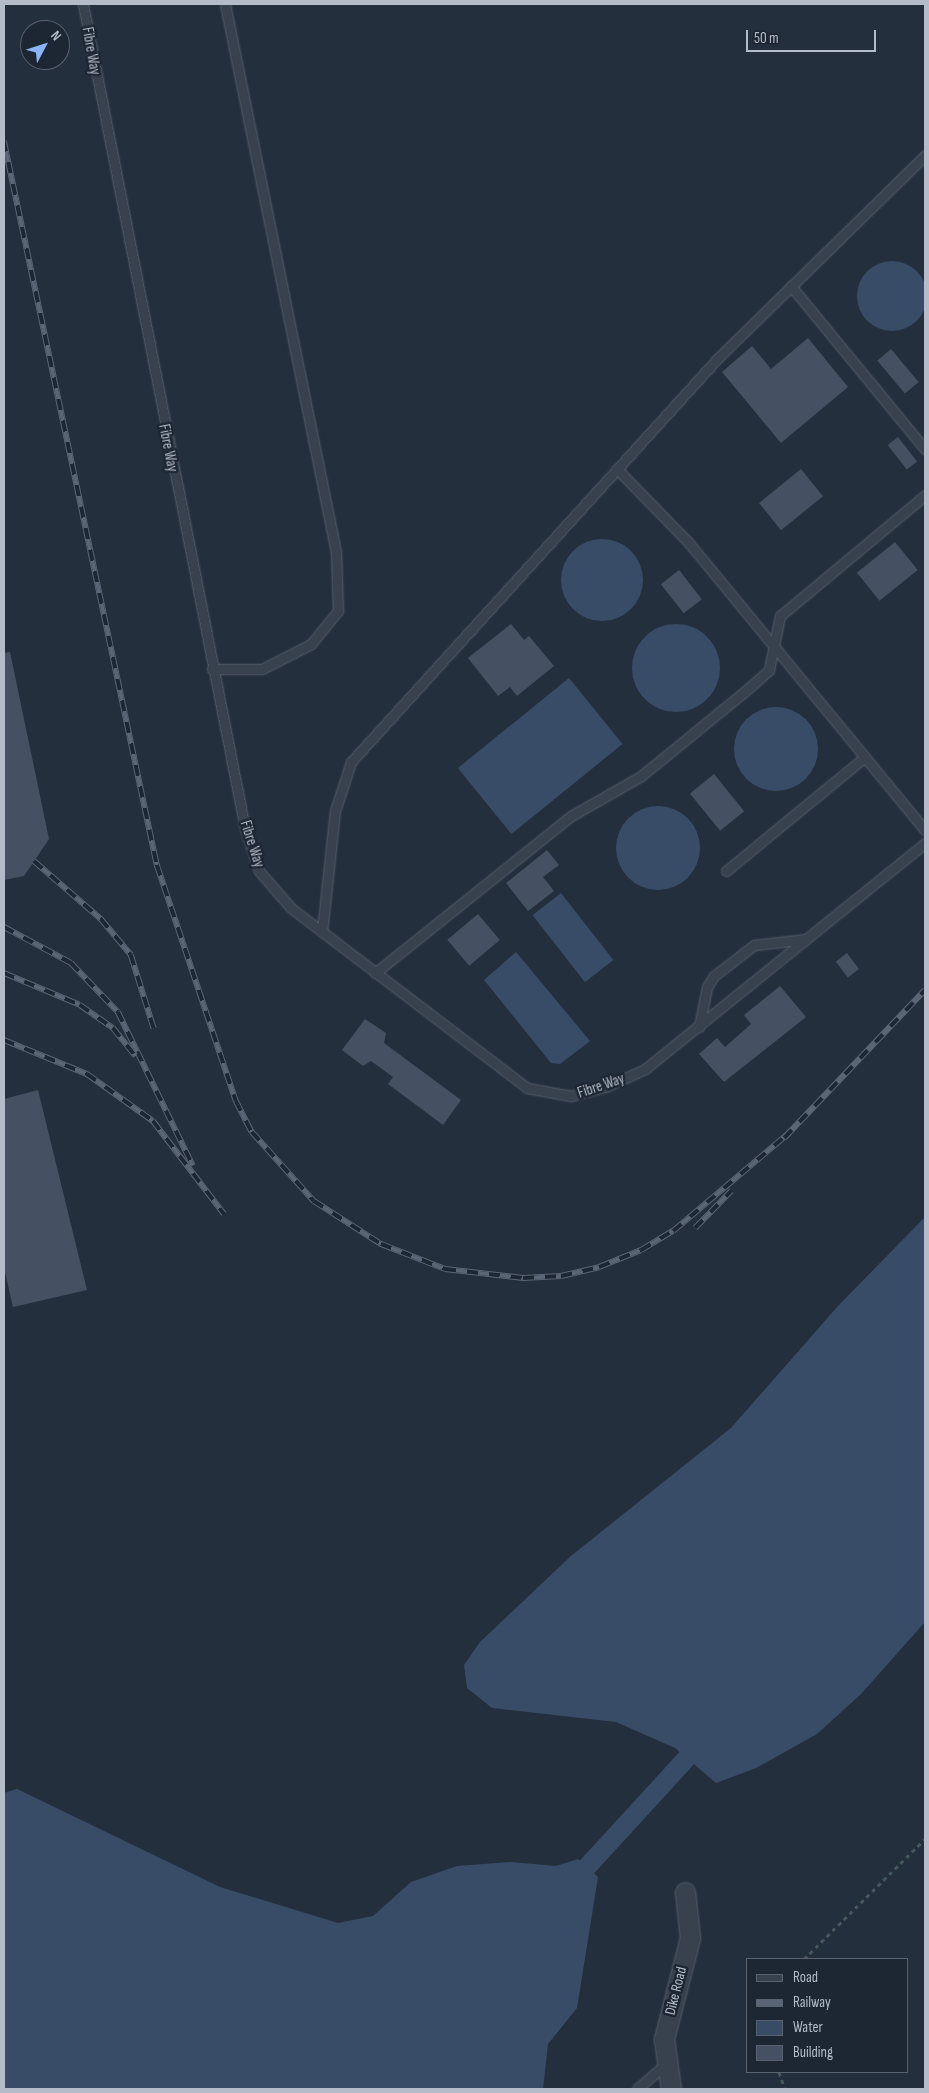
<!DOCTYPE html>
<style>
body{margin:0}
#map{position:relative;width:929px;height:2093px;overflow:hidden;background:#242f3e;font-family:"Sofia Sans Condensed",sans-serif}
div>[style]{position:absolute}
.water>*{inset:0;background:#394c67;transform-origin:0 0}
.round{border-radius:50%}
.canal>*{height:19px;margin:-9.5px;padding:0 9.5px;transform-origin:9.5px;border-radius:9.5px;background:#394c67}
.building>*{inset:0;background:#455162;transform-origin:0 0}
.path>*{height:3px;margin-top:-1.5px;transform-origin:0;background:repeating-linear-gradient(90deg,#44595c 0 4px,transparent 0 8px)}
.roads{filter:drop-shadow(0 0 1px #565f6c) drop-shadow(0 0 1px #565f6c)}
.service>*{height:9px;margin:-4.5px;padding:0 4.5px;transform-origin:4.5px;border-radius:4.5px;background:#38414e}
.minor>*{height:19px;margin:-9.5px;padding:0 9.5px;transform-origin:9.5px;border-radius:9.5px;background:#38414e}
.rail>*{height:5.5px;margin-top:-2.75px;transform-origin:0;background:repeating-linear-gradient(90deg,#1d2633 0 11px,#5a6575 0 22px);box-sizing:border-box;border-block:1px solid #5a6575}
span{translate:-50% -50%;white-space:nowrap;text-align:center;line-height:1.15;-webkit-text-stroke:5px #1d2633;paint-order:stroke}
.street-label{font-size:15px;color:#b4bcc9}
.frame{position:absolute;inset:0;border:5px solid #b4bcc9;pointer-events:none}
.legend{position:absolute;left:746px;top:1958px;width:162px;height:115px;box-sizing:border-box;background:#1d2633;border:1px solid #59626f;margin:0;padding:6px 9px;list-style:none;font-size:15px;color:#b4bcc9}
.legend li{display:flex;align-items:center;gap:10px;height:25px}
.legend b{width:25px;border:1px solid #59626f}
.north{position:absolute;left:20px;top:20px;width:50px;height:50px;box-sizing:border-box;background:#1d2633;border:1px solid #59626f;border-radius:50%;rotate:50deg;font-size:14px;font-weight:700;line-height:20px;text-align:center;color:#b4bcc9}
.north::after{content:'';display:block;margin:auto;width:18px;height:22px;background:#8ab4f8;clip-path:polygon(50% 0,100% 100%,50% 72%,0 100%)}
.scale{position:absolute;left:746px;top:30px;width:130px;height:22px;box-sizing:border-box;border:2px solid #b4bcc9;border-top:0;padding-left:6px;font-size:15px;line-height:18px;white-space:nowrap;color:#b4bcc9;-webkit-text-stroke:4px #1d2633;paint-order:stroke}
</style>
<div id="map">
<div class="water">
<i class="round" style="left:857px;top:261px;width:70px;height:70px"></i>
<i class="round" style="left:561px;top:539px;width:82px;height:82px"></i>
<i class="round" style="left:632px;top:624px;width:88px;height:88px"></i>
<i style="left:569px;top:678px;width:85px;height:143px;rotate:51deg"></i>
<i class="round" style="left:734px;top:707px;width:84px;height:84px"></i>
<i class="round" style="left:616px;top:806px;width:84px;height:84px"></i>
<i style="left:561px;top:893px;width:85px;height:36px;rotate:52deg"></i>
<i style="clip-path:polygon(516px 952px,590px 1041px,560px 1064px,551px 1063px,484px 980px)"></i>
<i style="clip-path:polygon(925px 1217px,925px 1622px,861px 1694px,817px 1734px,756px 1768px,716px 1783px,675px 1748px,616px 1722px,492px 1708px,467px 1688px,464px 1665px,480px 1642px,571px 1556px,731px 1428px,838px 1306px)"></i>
<i style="clip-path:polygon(17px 1789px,220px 1887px,338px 1923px,373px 1916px,411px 1882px,457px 1866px,511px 1862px,556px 1866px,578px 1859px,598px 1877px,577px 2008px,548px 2044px,543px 2089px,4px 2089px,4px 1793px)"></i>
</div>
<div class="canal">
<i style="left:586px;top:1867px;width:148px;rotate:-47.5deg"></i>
</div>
<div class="building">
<i style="clip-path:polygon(808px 338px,848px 387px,781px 443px,722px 372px,752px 346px,771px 369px)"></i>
<i style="left:891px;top:349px;width:43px;height:18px;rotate:50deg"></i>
<i style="left:898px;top:437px;width:31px;height:13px;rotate:52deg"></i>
<i style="left:801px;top:469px;width:35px;height:54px;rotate:51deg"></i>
<i style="left:895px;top:542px;width:36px;height:49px;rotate:51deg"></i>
<i style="left:679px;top:570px;width:37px;height:23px;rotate:52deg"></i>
<i style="clip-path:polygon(511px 624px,524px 640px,529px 636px,554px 666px,517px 696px,510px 687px,498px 696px,468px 658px)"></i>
<i style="clip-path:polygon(10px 652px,49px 839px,24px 876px,4px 880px,4px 653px)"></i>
<i style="left:714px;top:774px;width:48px;height:31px;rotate:51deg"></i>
<i style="clip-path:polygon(547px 850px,559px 865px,543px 877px,554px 891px,528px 911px,506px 883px)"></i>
<i style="left:478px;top:914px;width:34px;height:40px;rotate:50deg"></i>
<i style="left:847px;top:953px;width:20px;height:14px;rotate:53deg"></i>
<i style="clip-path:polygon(780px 986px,806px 1017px,724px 1082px,699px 1054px,717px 1038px,725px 1047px,751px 1024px,744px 1015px)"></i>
<i style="clip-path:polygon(365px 1019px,386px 1033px,384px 1043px,461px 1100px,443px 1125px,388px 1084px,393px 1077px,371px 1061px,363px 1066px,342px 1050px)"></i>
<i style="clip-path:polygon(38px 1090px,87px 1290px,13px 1307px,4px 1268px,4px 1099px)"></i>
</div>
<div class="path">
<i style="left:804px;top:1959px;width:170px;rotate:-44.8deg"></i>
<i style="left:779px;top:2072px;width:18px;rotate:71deg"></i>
</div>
<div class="roads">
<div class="service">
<i style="left:83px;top:4px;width:840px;rotate:78.88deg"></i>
<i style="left:245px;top:828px;width:45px;rotate:72deg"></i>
<i style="left:259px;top:871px;width:49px;rotate:49.1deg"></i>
<i style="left:291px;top:908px;width:297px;rotate:37.3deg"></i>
<i style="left:527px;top:1088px;width:45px;rotate:10.3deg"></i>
<i style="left:571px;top:1096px;width:38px;rotate:-15deg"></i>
<i style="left:608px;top:1086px;width:41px;rotate:-24.7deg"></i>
<i style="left:645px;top:1069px;width:360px;rotate:-38.9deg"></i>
<i style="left:791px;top:286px;width:211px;rotate:50.6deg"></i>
<i style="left:619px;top:471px;width:100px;rotate:45.8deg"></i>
<i style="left:689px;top:543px;width:372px;rotate:50.6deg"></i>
<i style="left:212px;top:669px;width:50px"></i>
<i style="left:262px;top:669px;width:55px;rotate:-27deg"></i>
<i style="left:311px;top:644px;width:43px;rotate:-50.7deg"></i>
<i style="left:338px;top:611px;width:59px;rotate:-91.9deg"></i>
<i style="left:336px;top:552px;width:559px;rotate:-101.45deg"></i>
<i style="left:726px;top:871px;width:180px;rotate:-39.4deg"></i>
<i style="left:322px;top:932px;width:122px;rotate:-83.9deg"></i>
<i style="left:335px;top:811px;width:52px;rotate:-71.9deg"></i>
<i style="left:351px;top:762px;width:546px;rotate:-47.75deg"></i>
<i style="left:718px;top:358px;width:290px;rotate:-44.4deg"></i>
<i style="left:375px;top:973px;width:251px;rotate:-38.7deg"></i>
<i style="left:571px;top:816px;width:81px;rotate:-29.7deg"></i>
<i style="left:641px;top:776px;width:133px;rotate:-39.2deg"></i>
<i style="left:744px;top:692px;width:33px;rotate:-41deg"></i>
<i style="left:769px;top:670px;width:55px;rotate:-78.5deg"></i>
<i style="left:780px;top:616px;width:189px;rotate:-39.8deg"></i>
<i style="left:699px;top:1027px;width:41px;rotate:-78.7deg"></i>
<i style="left:707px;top:987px;width:13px;rotate:-58deg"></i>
<i style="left:714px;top:976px;width:51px;rotate:-37.8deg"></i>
<i style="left:754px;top:945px;width:53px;rotate:-6.5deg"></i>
<i style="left:637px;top:2089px;width:40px;rotate:-41deg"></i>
</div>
<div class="minor">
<i style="left:671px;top:2089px;width:50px;rotate:-98deg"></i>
<i style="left:664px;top:2039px;width:104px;rotate:-75.6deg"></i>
<i style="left:690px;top:1938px;width:46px;rotate:-96.2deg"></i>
</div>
</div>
<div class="rail">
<i style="left:4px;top:141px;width:740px;rotate:78.07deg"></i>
<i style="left:157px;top:865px;width:249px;rotate:71.5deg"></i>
<i style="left:236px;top:1101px;width:35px;rotate:63deg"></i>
<i style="left:252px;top:1132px;width:93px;rotate:48.1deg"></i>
<i style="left:314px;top:1201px;width:80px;rotate:32.7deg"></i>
<i style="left:381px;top:1244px;width:69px;rotate:21.3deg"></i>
<i style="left:445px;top:1269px;width:79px;rotate:6.6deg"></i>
<i style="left:523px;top:1278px;width:38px;rotate:-3deg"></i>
<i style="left:561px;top:1276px;width:39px;rotate:-13deg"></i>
<i style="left:599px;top:1267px;width:45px;rotate:-22deg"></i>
<i style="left:641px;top:1250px;width:37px;rotate:-31deg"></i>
<i style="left:673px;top:1231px;width:152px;rotate:-40.2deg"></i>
<i style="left:34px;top:861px;width:89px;rotate:40.9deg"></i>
<i style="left:101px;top:919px;width:47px;rotate:50.2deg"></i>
<i style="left:131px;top:955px;width:77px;rotate:72.7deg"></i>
<i style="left:4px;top:927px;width:76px;rotate:28.2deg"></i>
<i style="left:71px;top:963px;width:68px;rotate:46.2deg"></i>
<i style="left:118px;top:1012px;width:171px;rotate:64deg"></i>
<i style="left:4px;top:973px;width:82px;rotate:22.8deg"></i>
<i style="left:80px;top:1005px;width:40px;rotate:34.9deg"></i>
<i style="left:113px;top:1028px;width:36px;rotate:51deg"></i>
<i style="left:4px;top:1040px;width:90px;rotate:22.3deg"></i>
<i style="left:87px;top:1074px;width:81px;rotate:35.5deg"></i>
<i style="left:153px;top:1121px;width:117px;rotate:52.6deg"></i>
<i style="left:784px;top:1138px;width:204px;rotate:-46.4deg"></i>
<i style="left:695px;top:1228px;width:52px;rotate:-45.8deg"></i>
</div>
<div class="street-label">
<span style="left:91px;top:51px;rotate:80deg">Fibre Way</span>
<span style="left:168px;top:448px;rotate:79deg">Fibre Way</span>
<span style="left:252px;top:844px;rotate:72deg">Fibre Way</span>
<span style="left:601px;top:1086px;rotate:-19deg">Fibre Way</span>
<span style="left:676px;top:1991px;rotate:-76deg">Dike Road</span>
</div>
<div class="frame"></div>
<ul class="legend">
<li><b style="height:6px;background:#38414e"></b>Road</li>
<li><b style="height:6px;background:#5a6575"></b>Railway</li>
<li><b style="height:14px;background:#394c67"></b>Water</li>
<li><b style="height:14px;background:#455162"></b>Building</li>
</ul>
<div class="north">N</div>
<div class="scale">50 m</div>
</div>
